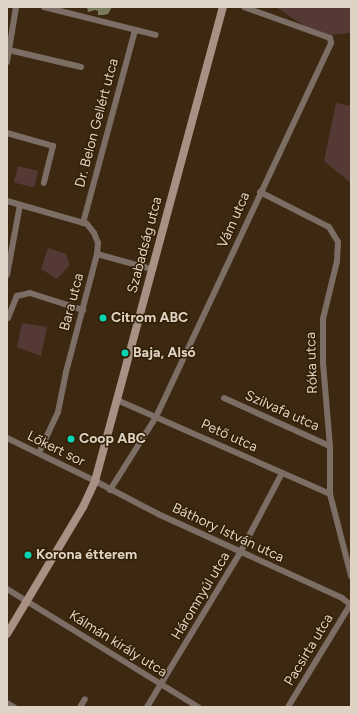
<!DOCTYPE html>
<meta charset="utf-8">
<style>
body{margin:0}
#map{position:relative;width:358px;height:714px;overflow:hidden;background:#3d2911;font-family:Figtree,sans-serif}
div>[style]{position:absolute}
.green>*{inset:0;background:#553934;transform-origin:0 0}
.water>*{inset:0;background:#787c5a}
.street>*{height:6px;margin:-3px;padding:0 3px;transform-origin:3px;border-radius:3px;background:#7c6d65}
.secondary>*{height:8px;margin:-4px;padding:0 4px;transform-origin:4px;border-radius:4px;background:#a89184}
.dots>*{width:11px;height:11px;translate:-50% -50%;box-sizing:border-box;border:2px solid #322006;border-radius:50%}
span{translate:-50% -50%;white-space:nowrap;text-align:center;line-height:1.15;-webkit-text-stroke:3px #322006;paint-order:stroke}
.street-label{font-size:14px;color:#dfd3c5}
.poi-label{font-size:14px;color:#dfd3c5;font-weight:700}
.left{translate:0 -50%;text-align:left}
.frame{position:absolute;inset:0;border:8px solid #dfd3c5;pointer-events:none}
</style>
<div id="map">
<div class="green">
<i style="clip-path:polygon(276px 7px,351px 7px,351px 33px,319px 36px)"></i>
<i style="clip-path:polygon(336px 103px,351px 106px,351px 183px,324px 161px)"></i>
<i style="left:18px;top:166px;width:21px;height:17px;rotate:14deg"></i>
<i style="clip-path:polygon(48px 248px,66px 254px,70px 265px,57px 279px,41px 269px)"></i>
<i style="clip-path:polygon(22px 323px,47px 327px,41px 356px,17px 347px)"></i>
</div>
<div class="water">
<i style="clip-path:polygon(87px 7px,112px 7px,108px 14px,103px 15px,98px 15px,98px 11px,95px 10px,88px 12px)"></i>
</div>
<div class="street">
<i style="left:44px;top:7px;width:115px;rotate:14deg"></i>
<i style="left:9px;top:50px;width:74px;rotate:13.3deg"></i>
<i style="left:7px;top:62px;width:56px;rotate:-80.7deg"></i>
<i style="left:7px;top:133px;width:48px;rotate:15.8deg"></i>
<i style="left:53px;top:146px;width:38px;rotate:104deg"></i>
<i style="left:260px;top:192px;width:77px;rotate:26.9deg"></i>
<i style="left:329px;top:227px;width:17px;rotate:59deg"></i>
<i style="left:338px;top:242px;width:19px;rotate:93deg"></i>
<i style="left:337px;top:261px;width:60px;rotate:103.6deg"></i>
<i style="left:323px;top:319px;width:44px;rotate:90deg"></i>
<i style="left:323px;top:363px;width:83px;rotate:85.2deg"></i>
<i style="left:330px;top:446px;width:48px;rotate:90deg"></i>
<i style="left:330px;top:494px;width:85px;rotate:75.6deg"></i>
<i style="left:7px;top:201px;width:83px;rotate:16deg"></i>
<i style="left:87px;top:224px;width:11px;rotate:52deg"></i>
<i style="left:94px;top:233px;width:11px;rotate:68deg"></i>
<i style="left:98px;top:243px;width:11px;rotate:95deg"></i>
<i style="left:97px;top:254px;width:122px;rotate:104.7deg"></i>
<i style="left:66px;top:372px;width:41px;rotate:101.3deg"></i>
<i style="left:58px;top:412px;width:45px;rotate:114.9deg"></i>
<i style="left:83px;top:223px;width:200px;rotate:-74.9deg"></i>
<i style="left:97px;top:254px;width:57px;rotate:15.3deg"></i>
<i style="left:7px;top:275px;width:71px;rotate:-79.5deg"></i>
<i style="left:7px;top:317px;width:1px;rotate:45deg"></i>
<i style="left:8px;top:318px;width:24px;rotate:-68deg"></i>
<i style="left:17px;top:296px;width:13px;rotate:-13deg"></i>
<i style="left:30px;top:293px;width:56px;rotate:17.8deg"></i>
<i style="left:224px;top:398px;width:116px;rotate:24.4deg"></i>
<i style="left:117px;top:400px;width:233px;rotate:23.8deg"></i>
<i style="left:7px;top:438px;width:98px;rotate:26deg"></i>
<i style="left:95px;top:481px;width:71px;rotate:27.6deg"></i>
<i style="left:158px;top:514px;width:202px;rotate:24.5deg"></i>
<i style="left:342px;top:598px;width:11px;rotate:38deg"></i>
<i style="left:110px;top:490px;width:86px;rotate:-57.8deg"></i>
<i style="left:156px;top:417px;width:413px;rotate:-64.9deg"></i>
<i style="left:331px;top:43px;width:5px;rotate:-101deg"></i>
<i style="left:330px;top:38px;width:91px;rotate:-160.2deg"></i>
<i style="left:7px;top:589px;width:225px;rotate:31.7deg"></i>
<i style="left:7px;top:703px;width:8px;rotate:30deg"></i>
<i style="left:80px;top:707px;width:9px;rotate:-58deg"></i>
<i style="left:147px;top:707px;width:180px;rotate:-58.9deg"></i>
<i style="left:240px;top:553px;width:90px;rotate:-62.3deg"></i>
<i style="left:288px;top:707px;width:119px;rotate:-58.7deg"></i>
</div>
<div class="secondary">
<i style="left:7px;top:634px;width:148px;rotate:-59.1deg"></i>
<i style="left:83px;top:507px;width:29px;rotate:-65deg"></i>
<i style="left:95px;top:481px;width:491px;rotate:-74.9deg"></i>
</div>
<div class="dots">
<i style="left:103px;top:318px;background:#07d5b5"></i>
<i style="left:125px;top:353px;background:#07d5b5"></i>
<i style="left:71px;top:439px;background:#07d5b5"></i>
<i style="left:28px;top:555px;background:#07d5b5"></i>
</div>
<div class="street-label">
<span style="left:97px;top:123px;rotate:-75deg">Dr. Belon Gellért utca</span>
<span style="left:234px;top:220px;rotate:-66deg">Vám utca</span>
<span style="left:145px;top:245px;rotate:-75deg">Szabadság utca</span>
<span style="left:72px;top:302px;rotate:-75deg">Bara utca</span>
<span style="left:312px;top:363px;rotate:-92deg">Róka utca</span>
<span style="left:282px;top:411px;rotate:24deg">Szilvafa utca</span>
<span style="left:229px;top:436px;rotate:24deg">Pető utca</span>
<span style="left:56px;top:449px;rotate:26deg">Lőkert sor</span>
<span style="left:228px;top:533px;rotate:25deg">Báthory István utca</span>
<span style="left:201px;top:596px;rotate:-59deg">Háromnyúl utca</span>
<span style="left:118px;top:644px;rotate:32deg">Kálmán király utca</span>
<span style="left:309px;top:650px;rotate:-59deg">Pacsirta utca</span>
</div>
<div class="poi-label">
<span class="left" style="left:111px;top:318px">Citrom ABC</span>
<span class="left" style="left:133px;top:353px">Baja, Alsó</span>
<span class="left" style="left:79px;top:439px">Coop ABC</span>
<span class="left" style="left:36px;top:555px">Korona étterem</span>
</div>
<div class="frame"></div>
</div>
